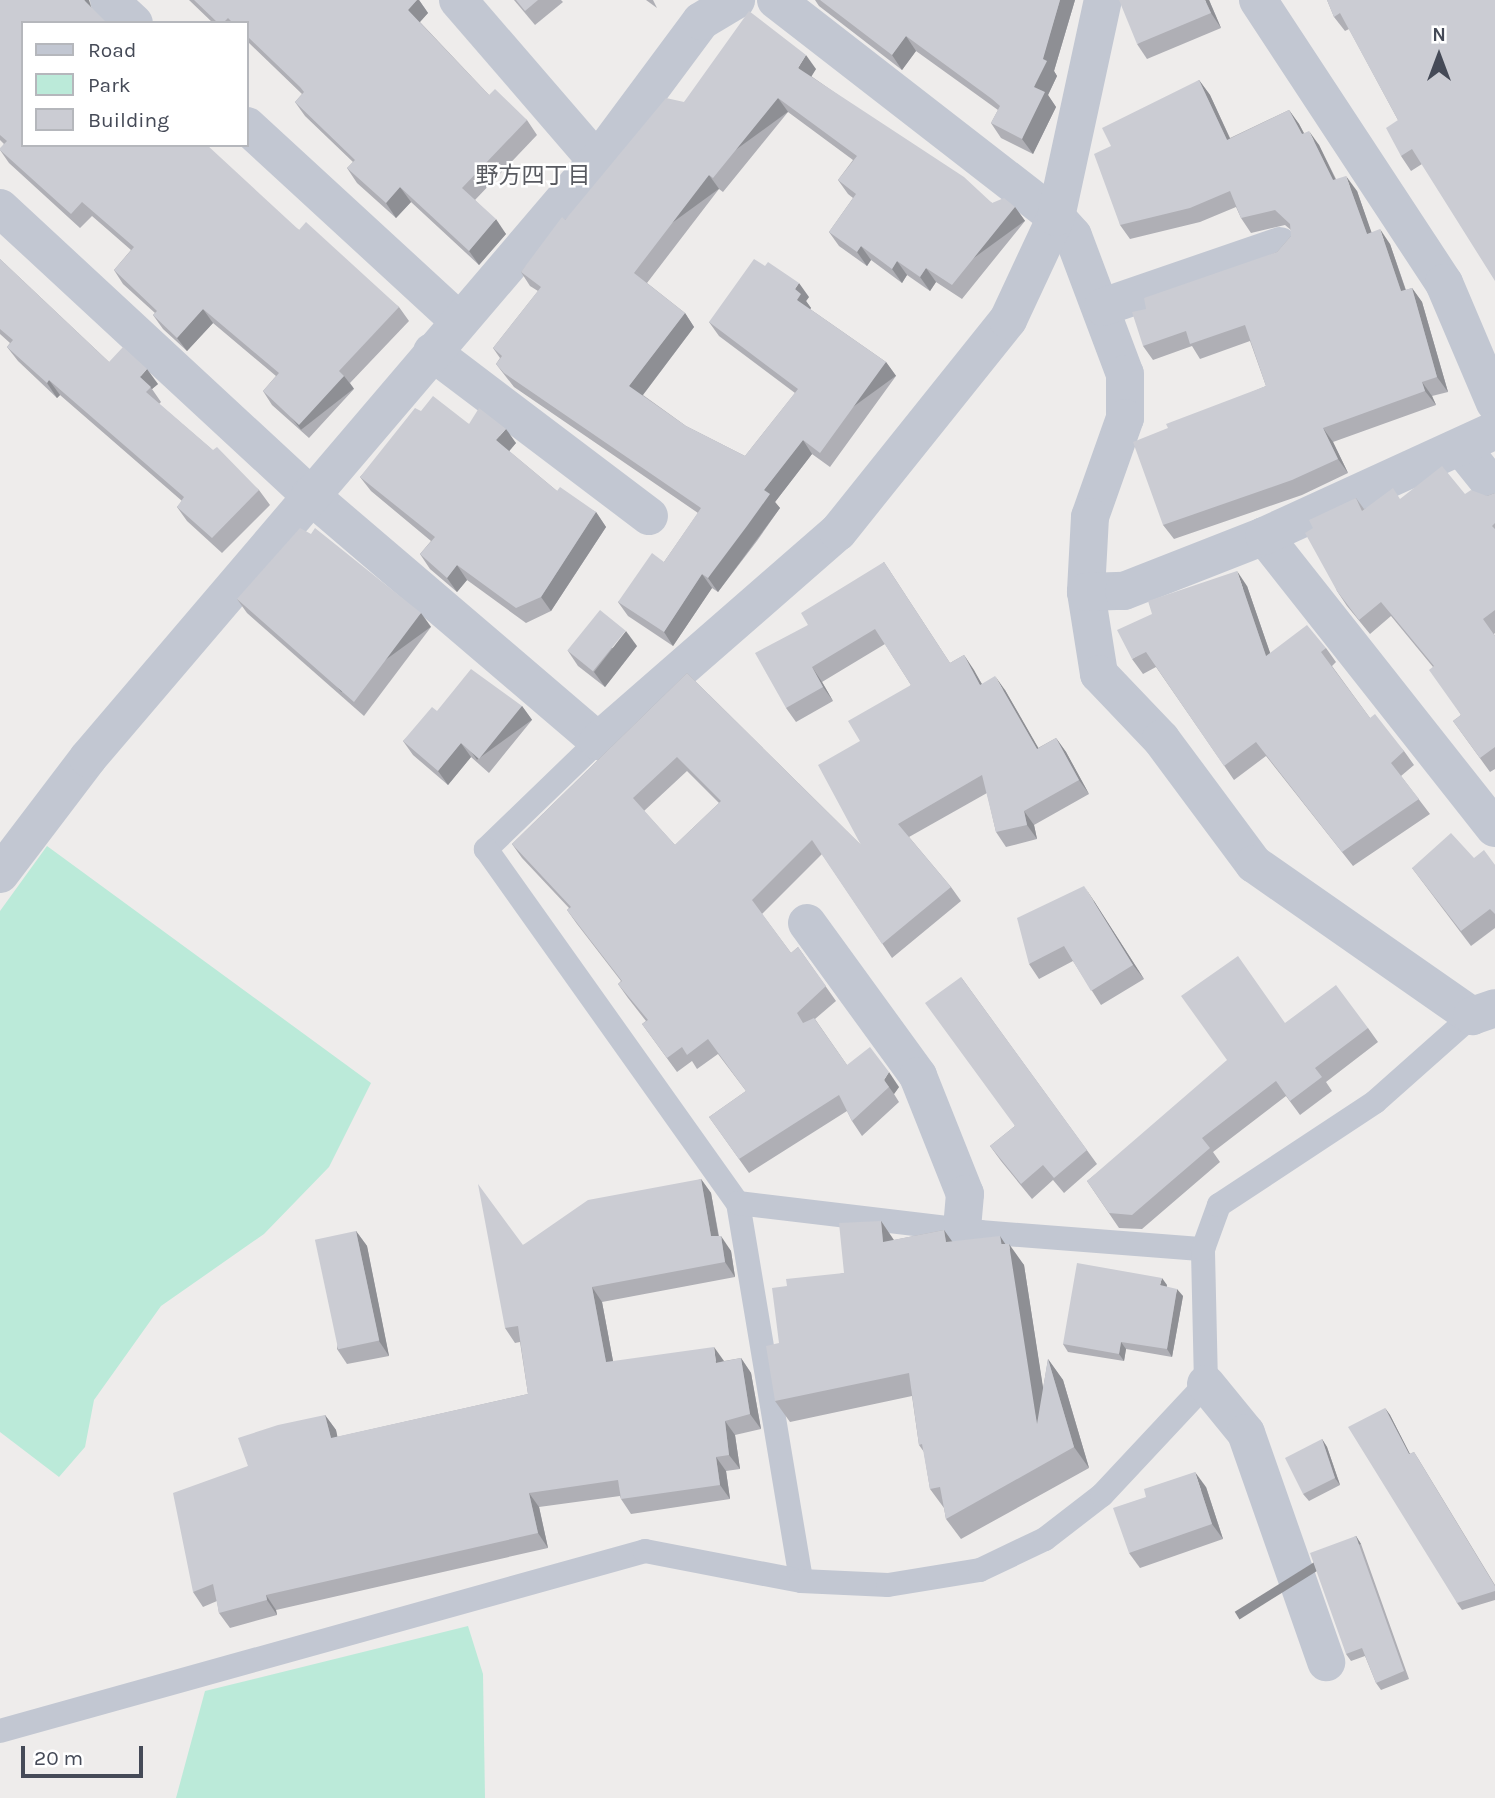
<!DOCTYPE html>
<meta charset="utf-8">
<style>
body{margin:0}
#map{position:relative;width:1495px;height:1798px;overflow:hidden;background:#eeeceb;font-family:Karla,"Noto Sans JP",sans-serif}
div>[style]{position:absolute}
.green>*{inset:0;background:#bbead9}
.lane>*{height:24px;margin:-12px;padding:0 12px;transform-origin:12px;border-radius:12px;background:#c2c7d2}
.street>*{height:38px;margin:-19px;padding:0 19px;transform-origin:19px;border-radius:19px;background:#c2c7d2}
.wall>*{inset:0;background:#afafb5}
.shaded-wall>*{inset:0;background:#8e8f94;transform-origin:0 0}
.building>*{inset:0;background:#cbccd3;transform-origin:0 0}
span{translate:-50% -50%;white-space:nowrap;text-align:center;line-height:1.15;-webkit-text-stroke:5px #fff;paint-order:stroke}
.neighbourhood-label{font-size:23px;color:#585a60}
.legend{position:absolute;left:21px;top:21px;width:228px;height:126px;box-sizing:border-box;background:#fff;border:2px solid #b5b7bc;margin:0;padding:9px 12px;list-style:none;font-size:21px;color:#454a57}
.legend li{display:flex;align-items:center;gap:14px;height:35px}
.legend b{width:35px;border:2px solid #b5b7bc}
.north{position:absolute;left:1404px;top:21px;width:70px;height:70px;-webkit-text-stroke:5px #fff;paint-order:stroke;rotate:0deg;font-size:19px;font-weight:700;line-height:28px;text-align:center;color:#454a57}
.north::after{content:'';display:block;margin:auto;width:24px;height:32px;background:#454a57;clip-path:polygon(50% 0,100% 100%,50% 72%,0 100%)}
.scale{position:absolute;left:21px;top:1746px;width:122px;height:32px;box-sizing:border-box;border:4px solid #454a57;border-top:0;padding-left:9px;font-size:21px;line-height:24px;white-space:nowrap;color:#454a57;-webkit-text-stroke:5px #fff;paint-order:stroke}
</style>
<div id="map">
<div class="green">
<i style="clip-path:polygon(47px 846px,371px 1083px,329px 1167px,264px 1234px,161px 1306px,94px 1400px,85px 1447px,59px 1477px,0 1432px,0 911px)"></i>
<i style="clip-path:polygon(468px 1626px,483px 1674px,485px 1798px,176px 1798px,205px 1691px)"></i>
</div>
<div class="lane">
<i style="left:598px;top:741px;width:156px;rotate:136deg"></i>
<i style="left:486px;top:849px;width:435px;rotate:54.6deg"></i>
<i style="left:738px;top:1203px;width:383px;rotate:80.5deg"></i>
<i style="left:738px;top:1203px;width:244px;rotate:6.8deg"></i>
<i style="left:980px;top:1232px;width:224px;rotate:4.4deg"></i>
<i style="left:0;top:1731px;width:670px;rotate:-15.59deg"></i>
<i style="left:645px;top:1551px;width:159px;rotate:10.9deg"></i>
<i style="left:801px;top:1581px;width:87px;rotate:2.6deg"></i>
<i style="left:888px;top:1585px;width:93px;rotate:-9.3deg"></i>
<i style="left:980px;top:1570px;width:72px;rotate:-25.5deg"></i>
<i style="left:1045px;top:1539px;width:72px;rotate:-37.7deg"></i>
<i style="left:1102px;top:1495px;width:152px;rotate:-46.9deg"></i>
<i style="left:1206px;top:1384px;width:135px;rotate:-91.3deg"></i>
<i style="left:1203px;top:1249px;width:47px;rotate:-70deg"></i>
<i style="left:1219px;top:1205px;width:187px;rotate:-33.4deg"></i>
<i style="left:1375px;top:1102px;width:130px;rotate:-41.6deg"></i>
</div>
<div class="street">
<i style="left:109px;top:0;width:34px;rotate:43deg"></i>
<i style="left:458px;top:0;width:213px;rotate:49.2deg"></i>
<i style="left:776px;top:0;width:354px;rotate:37.8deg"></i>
<i style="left:1056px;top:217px;width:25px;rotate:48deg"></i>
<i style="left:1073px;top:236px;width:147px;rotate:69.4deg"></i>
<i style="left:1125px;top:374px;width:44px;rotate:90deg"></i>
<i style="left:1125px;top:418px;width:105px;rotate:109.5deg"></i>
<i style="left:1090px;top:517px;width:75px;rotate:93.1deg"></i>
<i style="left:1086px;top:592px;width:83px;rotate:81deg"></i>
<i style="left:1099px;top:674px;width:90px;rotate:46.4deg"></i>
<i style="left:1161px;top:739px;width:156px;rotate:53.4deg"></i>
<i style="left:1254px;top:864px;width:266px;rotate:34.9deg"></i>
<i style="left:1472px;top:1016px;width:24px;rotate:-19deg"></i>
<i style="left:1258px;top:0;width:339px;rotate:56.7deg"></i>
<i style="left:1444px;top:283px;width:130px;rotate:67deg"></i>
<i style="left:247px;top:126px;width:288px;rotate:42.6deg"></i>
<i style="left:0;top:208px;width:422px;rotate:42.8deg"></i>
<i style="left:310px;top:495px;width:379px;rotate:40.5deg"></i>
<i style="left:598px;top:741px;width:318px;rotate:-41.1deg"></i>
<i style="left:838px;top:532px;width:272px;rotate:-51.3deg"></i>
<i style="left:1008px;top:320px;width:114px;rotate:-65deg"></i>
<i style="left:1056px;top:217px;width:222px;rotate:-77.8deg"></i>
<i style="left:1103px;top:307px;width:187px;rotate:-19deg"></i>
<i style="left:432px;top:352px;width:272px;rotate:37.1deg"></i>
<i style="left:1462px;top:448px;width:53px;rotate:51.2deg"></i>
<i style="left:1264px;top:536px;width:372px;rotate:51.7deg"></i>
<i style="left:1086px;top:592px;width:38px;rotate:-2deg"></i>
<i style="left:1124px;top:591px;width:150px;rotate:-21.4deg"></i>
<i style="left:1264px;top:536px;width:254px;rotate:-24.6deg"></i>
<i style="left:0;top:874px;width:146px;rotate:-52.8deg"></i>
<i style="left:88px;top:758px;width:785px;rotate:-49.55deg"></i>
<i style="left:597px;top:161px;width:174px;rotate:-53.4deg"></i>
<i style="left:701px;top:21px;width:41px;rotate:-31deg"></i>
<i style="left:807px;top:923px;width:189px;rotate:54deg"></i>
<i style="left:918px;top:1076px;width:127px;rotate:68.3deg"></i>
<i style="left:965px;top:1194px;width:36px;rotate:95deg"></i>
<i style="left:1206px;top:1384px;width:63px;rotate:50.8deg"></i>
<i style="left:1246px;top:1433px;width:243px;rotate:70.7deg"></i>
</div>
<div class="wall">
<i style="clip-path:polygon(0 0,91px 9px,106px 23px,23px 23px,299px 230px,399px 307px,409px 321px,350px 383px,354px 389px,309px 438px,272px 405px,263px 391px,276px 376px,213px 323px,187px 351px,163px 329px,153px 315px,155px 313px,123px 284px,114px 270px,131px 250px,92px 216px,80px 228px,9px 163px,0 150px,4px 144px,0 140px)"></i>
<i style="clip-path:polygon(189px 0,419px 0,428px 13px,420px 22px,489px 95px,527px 120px,537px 135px,475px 200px,506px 234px,479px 265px,411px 202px,396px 218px,357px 183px,347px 168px,353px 162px,305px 116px,295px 102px,302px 94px,247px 41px,247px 23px,213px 23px)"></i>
<i style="clip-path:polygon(514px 0,561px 0,563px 2px,535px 25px)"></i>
<i style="clip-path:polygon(646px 0,653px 0,657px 8px)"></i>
<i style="clip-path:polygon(815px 0,1075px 0,1054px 71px,1057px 76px,1048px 95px,1056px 107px,1033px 154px,1001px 138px,991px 123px,998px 110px,916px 51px,902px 70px,819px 6px)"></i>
<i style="clip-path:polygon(1209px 0,1221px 28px,1147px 59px,1137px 44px)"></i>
<i style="clip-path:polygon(1327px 0,1495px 0,1422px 164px,1411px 171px,1401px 156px,1398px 120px,1349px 29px,1345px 31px,1334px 17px)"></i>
<i style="clip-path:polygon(816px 69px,811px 76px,992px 203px,1015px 207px,1025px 221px,962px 299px,936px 282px,930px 291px,907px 275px,902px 283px,871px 260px,867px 266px,839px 246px,829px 232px,853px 198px,848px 194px,838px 180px,853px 160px,788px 112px,723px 192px,719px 189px,647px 283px,685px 313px,694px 327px,643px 395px,686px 426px,745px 456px,795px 393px,719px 336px,709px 322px,809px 297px,806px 301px,811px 308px,810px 309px,886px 362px,896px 376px,830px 467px,812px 454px,775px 502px,780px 508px,757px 541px,718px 592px,712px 588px,673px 646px,628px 616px,618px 602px,664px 562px,698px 513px,514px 387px,496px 364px,500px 358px,493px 348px,538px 291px,530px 286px,521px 272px,565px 220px,684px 102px)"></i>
<i style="clip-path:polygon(1199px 80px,1210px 95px,1230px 138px,1289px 110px,1299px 124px,1304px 133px,1319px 145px,1336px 179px,1357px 191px,1371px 232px,1390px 244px,1406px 290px,1412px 288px,1422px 302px,1448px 392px,1432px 396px,1436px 405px,1333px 442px,1348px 473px,1302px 495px,1174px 539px,1163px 525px,1168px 428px,1266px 386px,1250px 341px,1200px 359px,1192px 346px,1153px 360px,1143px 346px,1146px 309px,1277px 252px,1291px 236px,1291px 230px,1285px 225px,1251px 233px,1241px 218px,1236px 207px,1200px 222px,1130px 239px,1120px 225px,1111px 146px)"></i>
<i style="clip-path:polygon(0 259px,109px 362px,158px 384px,152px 389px,161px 402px,159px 404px,259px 490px,270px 505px,222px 553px,187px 521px,177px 507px,182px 501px,60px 395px,57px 398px,18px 361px,7px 347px,10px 343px,0 334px)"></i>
<i style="clip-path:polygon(421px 411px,469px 424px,516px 443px,509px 451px,557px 491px,596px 512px,606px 527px,551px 611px,526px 623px,467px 580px,457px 592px,430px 569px,420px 554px,431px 541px,371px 491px,360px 477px)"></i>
<i style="clip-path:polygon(1495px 493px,1495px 633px,1494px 634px,1495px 636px,1495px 769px,1490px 772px,1453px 721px,1461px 715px,1433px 667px,1391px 616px,1370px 634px,1347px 606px,1337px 591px,1313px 528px,1356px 498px,1364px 509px,1400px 499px,1465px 494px,1487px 496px)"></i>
<i style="clip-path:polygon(evenodd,884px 562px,950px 663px,964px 655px,982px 684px,1005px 690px,1038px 748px,1056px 738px,1066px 752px,1089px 794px,1034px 825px,1037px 839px,1006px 847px,996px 832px,987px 793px,909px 837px,951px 887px,961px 901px,892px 958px,822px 854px,762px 914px,791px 953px,798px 947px,836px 1001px,815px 1019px,847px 1065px,899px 1087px,894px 1094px,899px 1102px,862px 1136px,852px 1121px,847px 1111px,749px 1173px,709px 1117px,746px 1091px,718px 1054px,697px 1069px,692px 1061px,677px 1072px,642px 1024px,646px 1021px,628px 998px,618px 984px,621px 981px,577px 924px,567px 910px,569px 908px,522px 858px,512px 844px,687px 673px,861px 845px,860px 741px,911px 685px,885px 644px,822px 682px,833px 701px,796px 722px,786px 708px,808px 625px,884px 562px,687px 771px,719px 803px,675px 845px,644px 811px,687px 771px)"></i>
<i style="clip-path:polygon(1247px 586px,1270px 653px,1326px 648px,1336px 662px,1332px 666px,1370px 718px,1404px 751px,1414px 765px,1401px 776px,1430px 814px,1353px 866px,1266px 756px,1234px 780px,1156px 667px,1143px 674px,1132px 659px)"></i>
<i style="clip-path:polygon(237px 599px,431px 627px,364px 716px,247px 613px)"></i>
<i style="clip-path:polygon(637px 646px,605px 687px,578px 666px,568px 651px)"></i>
<i style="clip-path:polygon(522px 706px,532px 720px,489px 773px,471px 757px,448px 785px,413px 755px,403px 741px,437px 711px)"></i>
<i style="clip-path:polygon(1474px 858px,1495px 865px,1495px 928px,1471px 946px,1412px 868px)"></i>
<i style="clip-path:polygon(1094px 901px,1144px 979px,1101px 1005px,1073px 961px,1039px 979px,1029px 964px)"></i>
<i style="clip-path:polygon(961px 977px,1097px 1164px,1064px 1193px,1053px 1180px,1032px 1199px,1001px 1161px,990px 1146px,1015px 1126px)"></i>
<i style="clip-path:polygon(1285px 1023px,1368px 1028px,1378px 1042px,1326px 1082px,1332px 1091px,1300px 1115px,1286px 1096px,1213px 1152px,1220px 1162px,1142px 1229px,1119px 1228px,1087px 1181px)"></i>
<i style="clip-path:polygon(701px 1179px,711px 1193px,719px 1236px,731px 1251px,735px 1277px,602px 1302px,613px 1361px,724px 1361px,741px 1358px,751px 1373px,761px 1429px,735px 1435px,740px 1469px,726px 1471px,730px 1499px,631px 1514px,621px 1499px,620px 1496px,539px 1507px,548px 1548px,276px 1610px,277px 1615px,230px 1628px,219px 1613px,217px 1601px,203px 1607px,193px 1592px,248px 1466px,325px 1415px,336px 1430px,337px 1437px,528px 1394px,520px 1342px,515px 1343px,505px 1328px,523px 1245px)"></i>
<i style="clip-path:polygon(881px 1221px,894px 1240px,944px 1230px,952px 1242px,1005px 1244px,1024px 1265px,1043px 1389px,1048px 1359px,1063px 1380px,1089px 1468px,961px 1539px,946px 1519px,944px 1508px,930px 1489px,924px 1452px,919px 1445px,912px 1396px,790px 1422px,775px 1401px,779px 1343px,787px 1286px,844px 1273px)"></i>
<i style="clip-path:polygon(356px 1231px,367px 1246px,389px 1356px,347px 1364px,337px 1349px)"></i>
<i style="clip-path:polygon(1167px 1285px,1167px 1287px,1183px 1296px,1172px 1357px,1126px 1349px,1124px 1361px,1068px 1352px,1063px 1344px)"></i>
<i style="clip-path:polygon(1385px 1408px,1390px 1415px,1410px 1454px,1414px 1452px,1419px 1460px,1495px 1585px,1495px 1600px,1462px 1610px,1457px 1603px)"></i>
<i style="clip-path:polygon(1322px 1439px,1327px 1447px,1340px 1485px,1309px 1501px,1303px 1494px)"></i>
<i style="clip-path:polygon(1206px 1487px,1223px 1539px,1140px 1568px,1129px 1553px)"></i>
<i style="clip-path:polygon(1356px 1536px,1361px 1544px,1409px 1679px,1381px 1690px,1376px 1683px,1365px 1656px,1351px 1661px,1346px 1654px)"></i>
</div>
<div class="shaded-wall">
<i style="clip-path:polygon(84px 0,89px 0,94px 16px)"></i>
<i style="clip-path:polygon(417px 0,419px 0,428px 13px,418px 24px,408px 10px)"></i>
<i style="clip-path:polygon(1060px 0,1075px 0,1054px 71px,1057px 76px,1048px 95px,1056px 107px,1033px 154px,1022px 139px,1034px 87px)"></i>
<i style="clip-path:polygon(1205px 0,1209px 0,1221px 28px,1211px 13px)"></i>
<i style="clip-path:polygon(906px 36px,916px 51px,902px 70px,892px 55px)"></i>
<i style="clip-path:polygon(806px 55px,816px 69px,808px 82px,798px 68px)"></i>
<i style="clip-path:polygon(1199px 80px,1210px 95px,1237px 154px,1227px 140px)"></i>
<i style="left:778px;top:98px;width:17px;height:103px;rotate:54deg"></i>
<i style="clip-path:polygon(1289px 110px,1299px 124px,1312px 149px,1302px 134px)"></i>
<i style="clip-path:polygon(1309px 131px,1319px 145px,1343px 195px,1333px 180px)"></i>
<i style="left:709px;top:175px;width:17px;height:123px;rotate:54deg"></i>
<i style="clip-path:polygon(1346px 176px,1357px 191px,1377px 248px,1367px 234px)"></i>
<i style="clip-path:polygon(400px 187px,411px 202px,396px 218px,386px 203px)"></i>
<i style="left:1015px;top:207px;width:17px;height:100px;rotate:54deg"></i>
<i style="clip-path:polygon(496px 219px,506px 234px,479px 265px,469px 251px)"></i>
<i style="clip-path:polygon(1380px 229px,1390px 244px,1411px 306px,1401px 291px)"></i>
<i style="clip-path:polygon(861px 246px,871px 260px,867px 266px,857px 252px)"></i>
<i style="clip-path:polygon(897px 261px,907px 275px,902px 283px,892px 269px)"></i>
<i style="clip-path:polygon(926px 268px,936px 282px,930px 291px,920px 277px)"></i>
<i style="clip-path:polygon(799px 283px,809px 297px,806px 301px,811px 308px,806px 314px,797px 300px,795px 289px)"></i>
<i style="clip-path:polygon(1412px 288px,1422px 302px,1448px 392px,1437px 377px)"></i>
<i style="clip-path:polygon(203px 309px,213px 323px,187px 351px,177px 338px)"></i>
<i style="clip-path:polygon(685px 313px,694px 327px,639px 400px,629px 386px)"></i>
<i style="left:886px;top:362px;width:17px;height:112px;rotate:54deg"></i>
<i style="clip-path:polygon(147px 369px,158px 384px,152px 389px,140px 377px)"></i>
<i style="left:344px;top:376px;width:16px;height:67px;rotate:52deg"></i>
<i style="clip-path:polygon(49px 380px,60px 395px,57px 398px,47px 383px)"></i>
<i style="clip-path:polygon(1422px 382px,1432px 396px,1436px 405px,1425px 391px)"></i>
<i style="clip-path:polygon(1323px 428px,1333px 442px,1348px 473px,1338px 459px)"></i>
<i style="clip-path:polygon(506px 429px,516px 443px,506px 455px,496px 440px)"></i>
<i style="clip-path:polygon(803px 440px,812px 454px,775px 502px,780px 508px,718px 592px,708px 578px,764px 490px)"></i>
<i style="clip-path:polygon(596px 512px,606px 527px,551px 611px,541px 597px)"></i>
<i style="clip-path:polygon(457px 565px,467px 580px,457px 592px,447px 578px)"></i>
<i style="clip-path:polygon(1237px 571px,1247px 586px,1276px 670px,1266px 656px)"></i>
<i style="clip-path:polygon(702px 574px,712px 588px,673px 646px,664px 632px)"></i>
<i style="left:421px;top:613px;width:17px;height:111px;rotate:54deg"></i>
<i style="clip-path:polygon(626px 631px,637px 646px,605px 687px,594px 672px)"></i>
<i style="clip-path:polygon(964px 655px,974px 670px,990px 699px,980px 685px)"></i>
<i style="clip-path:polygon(812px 667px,822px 682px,833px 701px,823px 687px)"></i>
<i style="clip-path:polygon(995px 676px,1005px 690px,1047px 763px,1037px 749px)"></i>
<i style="left:522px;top:706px;width:17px;height:68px;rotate:54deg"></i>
<i style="clip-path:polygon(1056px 738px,1066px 752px,1089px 794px,1079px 780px)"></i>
<i style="clip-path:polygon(461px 743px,471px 757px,448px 785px,438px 771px)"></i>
<i style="clip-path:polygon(1024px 811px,1034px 825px,1037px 839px,1027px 825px)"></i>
<i style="clip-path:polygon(1084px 886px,1094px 901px,1144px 979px,1133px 965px)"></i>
<i style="clip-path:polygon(889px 1072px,899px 1087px,894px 1094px,884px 1080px)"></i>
<i style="clip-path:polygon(701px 1179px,711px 1193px,721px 1251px,711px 1236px)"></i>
<i style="clip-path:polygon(881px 1221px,895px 1242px,883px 1242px)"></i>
<i style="clip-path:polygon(944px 1230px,959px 1251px,946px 1242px)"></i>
<i style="clip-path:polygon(356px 1231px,367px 1246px,389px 1356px,379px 1341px)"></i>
<i style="clip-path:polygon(721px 1236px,731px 1251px,735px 1277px,725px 1262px)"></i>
<i style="clip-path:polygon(1000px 1236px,1010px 1251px,1009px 1244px,1024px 1265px,1052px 1445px,1037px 1424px)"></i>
<i style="clip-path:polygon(1162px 1278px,1167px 1285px,1165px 1293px,1160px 1285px)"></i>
<i style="clip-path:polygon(592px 1287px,602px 1302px,616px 1377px,606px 1362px)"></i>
<i style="clip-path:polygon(1177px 1289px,1183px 1296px,1172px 1357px,1167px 1349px)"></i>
<i style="clip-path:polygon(1121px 1342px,1126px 1349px,1124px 1361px,1119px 1354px)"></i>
<i style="clip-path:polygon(714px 1347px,724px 1361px,716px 1363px)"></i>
<i style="clip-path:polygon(741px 1358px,751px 1373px,761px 1429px,750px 1414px)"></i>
<i style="clip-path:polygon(1048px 1359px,1063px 1380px,1089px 1468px,1074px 1447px)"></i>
<i style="clip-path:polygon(1385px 1408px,1390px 1415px,1414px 1462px,1409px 1454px)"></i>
<i style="clip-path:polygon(325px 1415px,336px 1430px,341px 1453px,331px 1438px)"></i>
<i style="clip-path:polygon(725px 1421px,735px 1435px,740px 1469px,729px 1455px)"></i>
<i style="clip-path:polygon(1322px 1439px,1327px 1447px,1340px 1485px,1335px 1478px)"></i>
<i style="clip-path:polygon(716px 1457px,726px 1471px,730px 1499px,720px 1485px)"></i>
<i style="clip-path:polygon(1195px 1472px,1206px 1487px,1223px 1539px,1212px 1524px)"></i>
<i style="clip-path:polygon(529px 1493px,539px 1507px,548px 1548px,538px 1533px)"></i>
<i style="left:1356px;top:1536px;width:9px;height:143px;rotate:58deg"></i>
<i style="clip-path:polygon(266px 1595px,276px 1610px,277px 1615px,267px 1600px)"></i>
</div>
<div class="building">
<i style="clip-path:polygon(0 0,84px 0,105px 21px,104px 23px,23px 23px,23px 145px,207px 145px,299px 230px,306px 222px,399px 307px,339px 371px,344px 376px,299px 425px,263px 391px,279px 373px,203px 309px,177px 338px,153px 315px,157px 311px,114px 270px,134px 247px,82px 202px,71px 214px,0 150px,0 148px,7px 141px,0 135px)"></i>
<i style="clip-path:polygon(194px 0,417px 0,408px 10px,489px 95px,495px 89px,527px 120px,462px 188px,496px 219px,469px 251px,400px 187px,386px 203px,347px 168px,355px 160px,295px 102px,304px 92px,300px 87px,247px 36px,247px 23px,233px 23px,228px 18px,223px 23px,218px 23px)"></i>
<i style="clip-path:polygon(516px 0,538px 0,525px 11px)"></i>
<i style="clip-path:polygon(820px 0,1060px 0,1043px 59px,1047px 61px,1034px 87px,1045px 92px,1022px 139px,991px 123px,1000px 106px,992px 99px,906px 36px,892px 55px)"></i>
<i style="clip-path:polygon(1119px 0,1205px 0,1211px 13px,1137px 44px)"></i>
<i style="clip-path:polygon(1327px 0,1495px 0,1495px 281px,1412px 149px,1401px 156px,1386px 128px,1398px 120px,1340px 13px,1334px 17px)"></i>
<i style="clip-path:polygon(749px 11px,806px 55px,798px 68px,964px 177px,992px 203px,1004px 198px,1015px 207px,952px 285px,926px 268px,920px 277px,897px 261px,892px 269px,861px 246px,857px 252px,829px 232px,856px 194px,838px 180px,857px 156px,778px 98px,713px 178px,709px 175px,634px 273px,685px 313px,629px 386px,686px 426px,745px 456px,798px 389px,709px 322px,754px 259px,765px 266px,768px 262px,799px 283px,795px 289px,801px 294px,797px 300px,886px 362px,820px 453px,803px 440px,764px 490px,770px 494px,747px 526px,708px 578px,702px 574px,664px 632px,618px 602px,652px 553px,664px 562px,701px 508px,504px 373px,496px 364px,502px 356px,493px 348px,541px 287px,521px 272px,562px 217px,565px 220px,666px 98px,684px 102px)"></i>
<i style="clip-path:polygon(1199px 80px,1227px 140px,1289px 110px,1302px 134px,1309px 131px,1333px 180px,1346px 176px,1367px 234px,1380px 229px,1401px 291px,1412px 288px,1437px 377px,1422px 382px,1425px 391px,1323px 428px,1338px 459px,1292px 480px,1163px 525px,1133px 442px,1168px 428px,1166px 424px,1266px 386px,1245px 325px,1190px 344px,1186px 331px,1143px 346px,1132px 312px,1146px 309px,1144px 298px,1277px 252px,1291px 236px,1290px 224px,1275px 210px,1241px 218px,1230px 191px,1190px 208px,1120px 225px,1094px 154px,1111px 146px,1102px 128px)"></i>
<i style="clip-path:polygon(0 259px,109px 362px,123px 347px,147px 369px,140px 377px,151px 387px,146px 392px,213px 450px,217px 447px,259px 490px,212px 538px,177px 507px,184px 497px,49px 380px,47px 383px,7px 347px,13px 340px,0 329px)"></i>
<i style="clip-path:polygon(433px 396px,469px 424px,479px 408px,506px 429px,496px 440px,557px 491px,560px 487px,596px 512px,541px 597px,516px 608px,457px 565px,447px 578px,420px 554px,435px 537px,360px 477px,415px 408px,421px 411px)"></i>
<i style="clip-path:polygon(1442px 466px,1465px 494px,1471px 490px,1487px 496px,1495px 493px,1495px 523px,1492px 526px,1495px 529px,1495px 610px,1483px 619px,1495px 636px,1495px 747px,1480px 758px,1453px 721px,1461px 715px,1429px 670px,1434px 666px,1381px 602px,1359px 620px,1337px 591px,1305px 533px,1313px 528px,1309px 520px,1356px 498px,1362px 511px,1393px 488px,1400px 499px)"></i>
<i style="clip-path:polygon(300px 528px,311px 534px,315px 528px,421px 613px,354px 702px,237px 599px)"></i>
<i style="clip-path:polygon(evenodd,884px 562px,950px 663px,964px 655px,980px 685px,995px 676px,1037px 749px,1056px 738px,1079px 780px,1024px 811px,1027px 825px,996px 832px,982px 775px,898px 824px,951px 887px,882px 944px,812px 840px,752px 900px,791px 953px,798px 947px,826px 986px,797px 1013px,803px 1023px,814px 1018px,847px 1065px,870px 1047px,889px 1072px,884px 1080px,889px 1087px,852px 1121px,839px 1095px,739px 1159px,709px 1117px,746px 1091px,708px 1039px,687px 1055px,682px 1047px,667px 1058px,642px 1024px,648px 1020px,618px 984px,622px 981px,567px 910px,571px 907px,512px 844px,687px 673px,861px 845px,818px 765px,860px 741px,848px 721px,911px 685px,875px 629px,812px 667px,823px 687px,786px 708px,755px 653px,808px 625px,801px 613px,884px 562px,677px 757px,721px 801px,675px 845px,633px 798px,677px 757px)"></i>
<i style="clip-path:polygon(1237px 571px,1266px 656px,1307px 625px,1326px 648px,1321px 652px,1370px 718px,1375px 714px,1404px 751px,1391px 763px,1419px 799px,1342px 852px,1256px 742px,1224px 766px,1146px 652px,1132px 659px,1117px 630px,1152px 614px,1148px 601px)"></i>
<i style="left:600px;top:610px;width:33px;height:52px;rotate:39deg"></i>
<i style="clip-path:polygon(471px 669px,522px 706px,479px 759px,461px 743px,438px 771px,403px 741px,432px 707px,437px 711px)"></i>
<i style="clip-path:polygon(1451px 833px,1474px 858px,1484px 850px,1495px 865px,1495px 914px,1490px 909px,1461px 931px,1412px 868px)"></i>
<i style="clip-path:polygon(1084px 886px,1133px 965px,1091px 991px,1064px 946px,1029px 964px,1017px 918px)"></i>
<i style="clip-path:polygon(1238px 956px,1285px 1023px,1336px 985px,1368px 1028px,1315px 1068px,1322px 1077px,1290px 1101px,1276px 1081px,1202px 1138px,1210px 1148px,1132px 1215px,1109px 1213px,1087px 1181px,1227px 1060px,1181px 996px)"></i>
<i style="clip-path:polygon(961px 977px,1087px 1150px,1054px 1178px,1043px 1165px,1021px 1184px,990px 1146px,1015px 1126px,925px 1003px)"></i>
<i style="clip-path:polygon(701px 1179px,711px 1236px,721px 1236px,725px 1262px,592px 1287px,606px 1362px,714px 1347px,716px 1363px,741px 1358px,750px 1414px,725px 1421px,729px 1455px,716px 1457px,720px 1485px,621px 1499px,618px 1480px,529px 1493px,538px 1533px,266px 1595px,267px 1600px,219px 1613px,213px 1584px,193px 1592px,173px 1493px,248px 1466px,238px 1438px,278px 1425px,325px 1415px,331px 1438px,528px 1394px,518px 1326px,505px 1328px,478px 1184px,523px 1245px,588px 1200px)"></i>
<i style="clip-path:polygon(881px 1221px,883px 1242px,944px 1230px,946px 1242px,1000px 1236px,1001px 1244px,1009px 1244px,1037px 1424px,1048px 1359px,1074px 1447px,946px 1519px,940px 1487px,930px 1489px,922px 1444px,919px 1445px,909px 1373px,775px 1401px,766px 1346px,779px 1343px,772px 1288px,787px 1286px,786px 1279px,844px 1273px,839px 1223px)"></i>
<i style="left:356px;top:1231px;width:112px;height:42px;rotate:78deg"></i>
<i style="clip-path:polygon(1077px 1263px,1162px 1278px,1160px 1285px,1177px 1289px,1167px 1349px,1121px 1342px,1119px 1354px,1063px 1344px)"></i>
<i style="clip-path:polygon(1385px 1408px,1409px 1454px,1414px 1452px,1495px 1586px,1495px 1591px,1457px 1603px,1348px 1427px)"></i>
<i style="clip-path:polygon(1322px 1439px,1335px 1478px,1303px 1494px,1285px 1458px)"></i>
<i style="clip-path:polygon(1195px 1472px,1212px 1524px,1129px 1553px,1113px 1508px,1146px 1497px,1144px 1489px)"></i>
<i style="clip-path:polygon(1356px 1536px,1404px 1671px,1376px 1683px,1362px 1648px,1346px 1654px,1310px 1553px)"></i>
</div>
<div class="neighbourhood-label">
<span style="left:533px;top:176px">野方四丁目</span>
</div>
<ul class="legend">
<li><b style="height:9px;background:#c2c7d2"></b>Road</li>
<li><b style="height:19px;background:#bbead9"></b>Park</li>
<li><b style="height:19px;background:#cbccd3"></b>Building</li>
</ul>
<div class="north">N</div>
<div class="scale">20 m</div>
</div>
